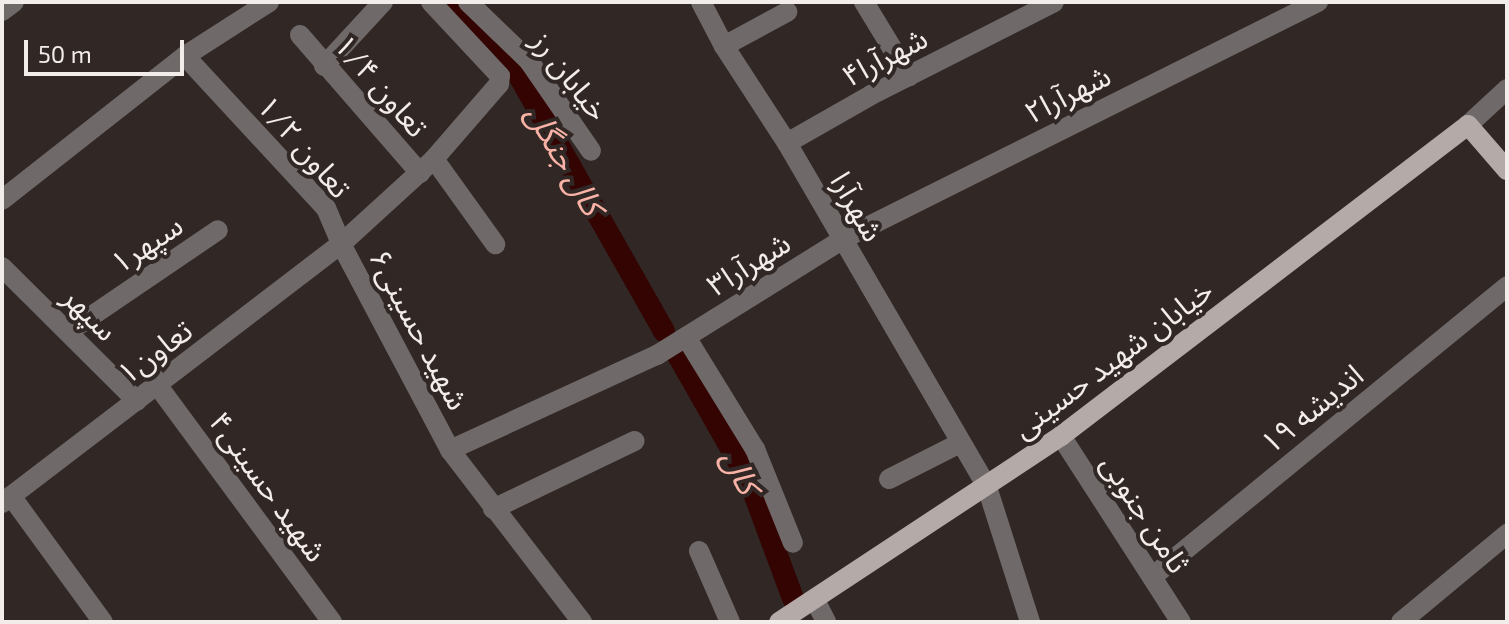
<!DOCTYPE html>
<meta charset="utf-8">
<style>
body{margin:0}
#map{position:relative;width:1509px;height:624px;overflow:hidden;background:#312826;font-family:"Exo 2","Noto Sans Arabic",sans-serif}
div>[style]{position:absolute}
.canal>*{height:22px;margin:-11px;padding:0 11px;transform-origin:11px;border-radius:11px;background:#330402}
.minor>*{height:20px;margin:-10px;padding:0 10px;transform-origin:10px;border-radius:10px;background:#6f6a69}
.major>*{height:20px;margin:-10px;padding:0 10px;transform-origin:10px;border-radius:10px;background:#b4aaa8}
span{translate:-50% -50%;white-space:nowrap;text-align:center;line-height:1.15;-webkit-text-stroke:8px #312826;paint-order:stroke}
.street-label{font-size:30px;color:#f2eceb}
.water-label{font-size:32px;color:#f9b2a6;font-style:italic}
.frame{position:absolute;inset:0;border:4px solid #f2eceb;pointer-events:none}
.scale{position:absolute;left:24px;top:40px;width:160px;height:36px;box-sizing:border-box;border:4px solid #f2eceb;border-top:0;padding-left:10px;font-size:24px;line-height:28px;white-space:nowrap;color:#f2eceb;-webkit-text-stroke:6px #312826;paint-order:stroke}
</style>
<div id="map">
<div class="canal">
<i style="left:449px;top:2px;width:76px;rotate:41.8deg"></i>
<i style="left:506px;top:53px;width:320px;rotate:60.4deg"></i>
<i style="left:675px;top:350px;width:150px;rotate:60.4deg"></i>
<i style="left:749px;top:480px;width:126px;rotate:69.6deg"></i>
</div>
<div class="minor">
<i style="left:468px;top:2px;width:85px;rotate:44deg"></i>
<i style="left:529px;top:61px;width:109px;rotate:55.4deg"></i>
<i style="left:701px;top:2px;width:50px;rotate:62.4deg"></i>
<i style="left:724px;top:46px;width:116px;rotate:57deg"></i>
<i style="left:787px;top:143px;width:398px;rotate:59.8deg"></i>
<i style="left:987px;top:487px;width:142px;rotate:72.3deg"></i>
<i style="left:864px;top:2px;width:87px;rotate:58.7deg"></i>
<i style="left:2px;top:11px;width:15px;rotate:-37deg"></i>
<i style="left:300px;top:35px;width:183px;rotate:49deg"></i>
<i style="left:724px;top:46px;width:72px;rotate:-28.4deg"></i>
<i style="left:185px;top:56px;width:207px;rotate:47.2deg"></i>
<i style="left:326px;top:208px;width:39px;rotate:67deg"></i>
<i style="left:341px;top:244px;width:233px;rotate:62.1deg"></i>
<i style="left:450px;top:450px;width:217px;rotate:52.5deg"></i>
<i style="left:324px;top:66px;width:87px;rotate:-47.3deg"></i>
<i style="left:1468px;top:125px;width:53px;rotate:-42.7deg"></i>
<i style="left:787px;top:143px;width:97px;rotate:-29.7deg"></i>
<i style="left:871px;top:95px;width:205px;rotate:-26.9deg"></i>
<i style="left:434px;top:159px;width:105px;rotate:54.3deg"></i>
<i style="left:2px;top:200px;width:233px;rotate:-38.2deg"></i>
<i style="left:185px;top:56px;width:100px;rotate:-32.7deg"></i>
<i style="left:2px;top:267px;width:190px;rotate:44.8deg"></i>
<i style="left:68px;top:332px;width:181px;rotate:-34.2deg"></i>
<i style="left:686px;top:337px;width:132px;rotate:58.4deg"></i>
<i style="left:755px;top:449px;width:101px;rotate:68deg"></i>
<i style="left:158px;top:386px;width:293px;rotate:53.6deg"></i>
<i style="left:1061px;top:436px;width:221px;rotate:57.2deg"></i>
<i style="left:450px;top:450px;width:228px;rotate:-24.7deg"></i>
<i style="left:657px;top:355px;width:219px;rotate:-31.9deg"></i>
<i style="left:843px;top:239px;width:531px;rotate:-26.52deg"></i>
<i style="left:889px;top:479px;width:80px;rotate:-26.9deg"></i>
<i style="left:11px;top:496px;width:156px;rotate:53.9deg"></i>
<i style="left:2px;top:503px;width:427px;rotate:-37.4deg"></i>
<i style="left:341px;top:244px;width:126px;rotate:-42.4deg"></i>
<i style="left:434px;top:159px;width:99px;rotate:-49.1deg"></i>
<i style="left:499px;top:84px;width:8px;rotate:-83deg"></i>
<i style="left:500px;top:76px;width:101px;rotate:-133deg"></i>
<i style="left:493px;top:509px;width:157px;rotate:-25.7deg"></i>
<i style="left:699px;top:551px;width:77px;rotate:66.4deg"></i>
<i style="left:1152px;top:577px;width:459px;rotate:-39.3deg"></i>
<i style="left:815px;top:600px;width:25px;rotate:63deg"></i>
<i style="left:1401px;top:622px;width:138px;rotate:-39.7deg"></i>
</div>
<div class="major">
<i style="left:779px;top:622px;width:338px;rotate:-33.4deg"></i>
<i style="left:1061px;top:436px;width:512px;rotate:-37.38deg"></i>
<i style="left:1468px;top:125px;width:60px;rotate:49.1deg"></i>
</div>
<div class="street-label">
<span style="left:884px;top:56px;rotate:-28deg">شهرآرا۴</span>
<span style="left:571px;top:75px;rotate:52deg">خیابان رز</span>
<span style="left:382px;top:85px;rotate:49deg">تعاون ۱/۴</span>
<span style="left:1067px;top:93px;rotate:-27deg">شهرآرا۲</span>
<span style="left:305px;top:146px;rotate:49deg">تعاون ۱/۲</span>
<span style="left:858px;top:206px;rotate:60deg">شهرآرا</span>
<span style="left:146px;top:243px;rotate:-34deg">سپهر۱</span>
<span style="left:748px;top:263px;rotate:-32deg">شهرآرا۳</span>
<span style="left:91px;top:313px;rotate:45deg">سپهر</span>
<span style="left:420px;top:329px;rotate:62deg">شهید حسینی۶</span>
<span style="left:154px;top:351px;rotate:-37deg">تعاون۱</span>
<span style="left:1112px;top:358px;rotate:-37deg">خیابان شهید حسینی</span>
<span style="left:1311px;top:408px;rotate:-39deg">اندیشه ۱۹</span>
<span style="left:269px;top:486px;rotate:54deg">شهید حسینی۴</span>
<span style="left:1146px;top:513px;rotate:57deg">ثامن جنوبی</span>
</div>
<div class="water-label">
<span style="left:566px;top:159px;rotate:60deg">کال جنگل</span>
<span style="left:742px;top:471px;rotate:64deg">کال</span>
</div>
<div class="frame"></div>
<div class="scale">50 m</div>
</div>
